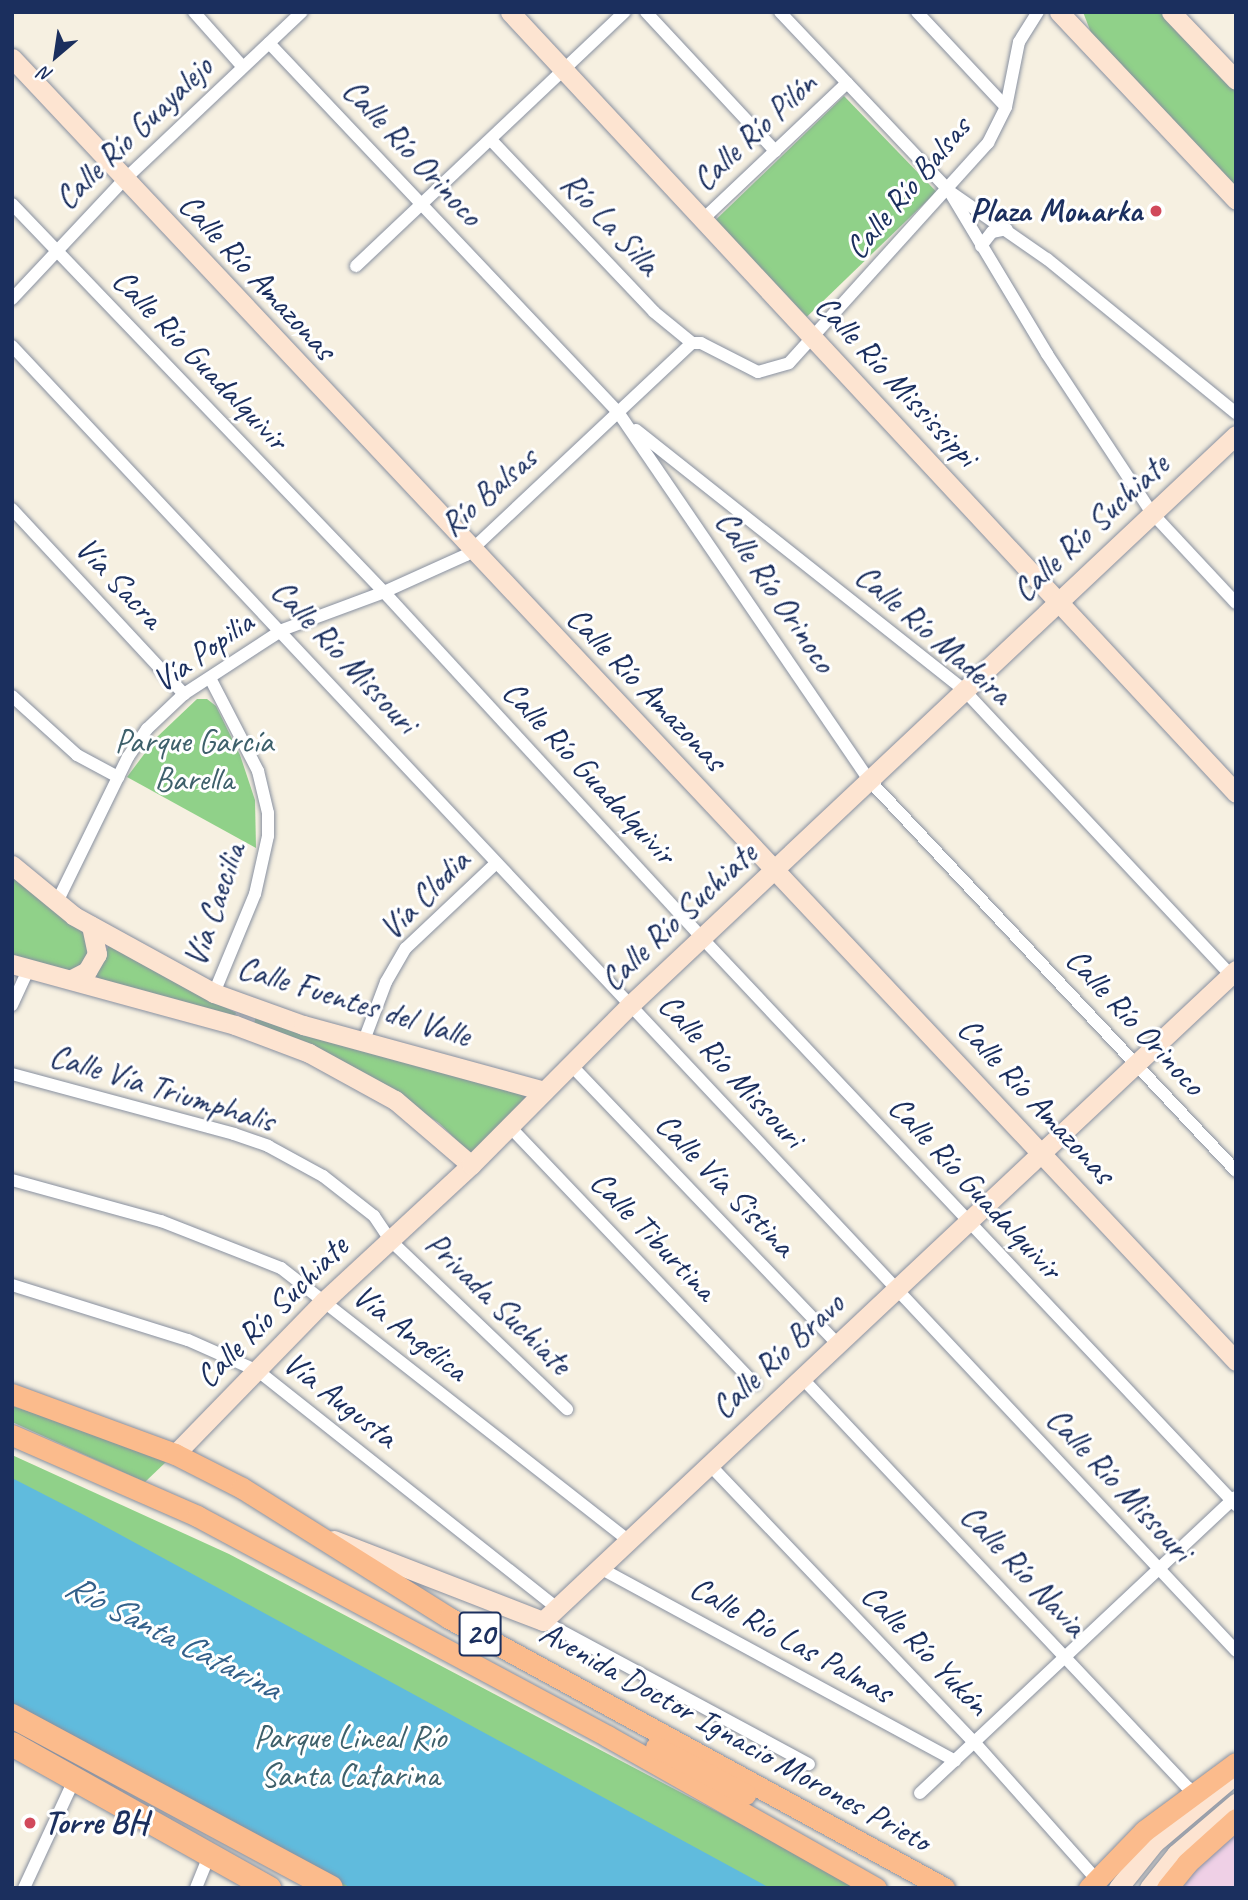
<!DOCTYPE html>
<meta charset="utf-8">
<style>
body{margin:0}
#map{position:relative;width:1248px;height:1900px;overflow:hidden;background:#f6f0e1;font-family:Caveat,sans-serif}
div>[style]{position:absolute}
.built>*{inset:0;background:#efd0e6}
.green>*{inset:0;background:#90d189;transform-origin:0 0}
.water>*{inset:0;background:#60bbdd}
.roads{filter:drop-shadow(0 0 2px #8890a0) drop-shadow(0 0 2px #8890a0)}
.street>*{height:12px;margin:-6px;padding:0 6px;transform-origin:6px;border-radius:6px;background:#fff}
.secondary>*{height:19px;margin:-9.5px;padding:0 9.5px;transform-origin:9.5px;border-radius:9.5px;background:#fde4d1}
.primary>*{height:21px;margin:-10.5px;padding:0 10.5px;transform-origin:10.5px;border-radius:10.5px;background:#fbbb8c}
.highway>*{height:24px;margin:-12px;padding:0 12px;transform-origin:12px;border-radius:12px;background:#fbbb8c}
.dots>*{width:19px;height:19px;translate:-50% -50%;box-sizing:border-box;border:4px solid #fff;border-radius:50%}
span{translate:-50% -50%;white-space:nowrap;text-align:center;line-height:1.15;-webkit-text-stroke:6px #fff;paint-order:stroke}
.shield-label span{padding:2px 5px;background:#fff;border:2px solid;border-radius:5px;-webkit-text-stroke-width:0}
.shield-label{font-size:32px;color:#1b2f5e;font-weight:700}
.street-label{font-size:33px;color:#1b2f5e}
.poi-label{font-size:33px;color:#1b2f5e;font-weight:700}
.right{translate:-100% -50%;text-align:right}
.left{translate:0 -50%;text-align:left}
.park-label{font-size:33px;color:#3e606b}
.water-label{font-size:35px;color:#33608a;font-style:italic}
.frame{position:absolute;inset:0;border:14px solid #1b2f5e;pointer-events:none}
.north{position:absolute;left:21px;top:21px;width:70px;height:70px;-webkit-text-stroke:5px #fff;paint-order:stroke;rotate:209deg;font-size:19px;font-weight:700;line-height:28px;text-align:center;color:#1b2f5e}
.north::after{content:'';display:block;margin:auto;width:24px;height:32px;background:#1b2f5e;clip-path:polygon(50% 0,100% 100%,50% 72%,0 100%)}
</style>
<div id="map">
<div class="built">
<i style="clip-path:polygon(1236px 1833px,1236px 1888px,1182px 1888px,1193px 1873px)"></i>
</div>
<div class="green">
<i style="clip-path:polygon(1083px 12px,1163px 12px,1236px 88px,1236px 187px,1095px 43px)"></i>
<i style="left:844px;top:96px;width:133px;height:180px;rotate:46deg"></i>
<i style="clip-path:polygon(197px 699px,207px 699px,216px 706px,240px 755px,255px 800px,256px 848px,127px 777px,157px 737px)"></i>
<i style="clip-path:polygon(12px 876px,82px 931px,92px 948px,90px 958px,68px 973px,12px 959px)"></i>
<i style="clip-path:polygon(109px 945px,236px 1013px,234px 1019px,92px 979px)"></i>
<i style="clip-path:polygon(256px 1016px,530px 1094px,471px 1154px,439px 1123px,358px 1071px,254px 1024px)"></i>
<i style="clip-path:polygon(12px 1406px,90px 1431px,167px 1461px,145px 1482px,12px 1422px)"></i>
<i style="clip-path:polygon(12px 1455px,229px 1554px,862px 1888px,329px 1888px,12px 1712px)"></i>
</div>
<div class="water">
<i style="clip-path:polygon(12px 1478px,84px 1515px,770px 1888px,351px 1888px,12px 1704px)"></i>
</div>
<div class="roads">
<div class="street">
<i style="left:194px;top:12px;width:72px;rotate:48.4deg"></i>
<i style="left:646px;top:12px;width:190px;rotate:47.1deg"></i>
<i style="left:780px;top:12px;width:246px;rotate:46.6deg"></i>
<i style="left:949px;top:191px;width:119px;rotate:34.8deg"></i>
<i style="left:1047px;top:259px;width:244px;rotate:39.2deg"></i>
<i style="left:917px;top:12px;width:130px;rotate:46.9deg"></i>
<i style="left:269px;top:43px;width:508px;rotate:46.6deg"></i>
<i style="left:618px;top:412px;width:445px;rotate:55.7deg"></i>
<i style="left:869px;top:780px;width:536px;rotate:46.81deg"></i>
<i style="left:491px;top:140px;width:237px;rotate:46.5deg"></i>
<i style="left:654px;top:312px;width:49px;rotate:39.2deg"></i>
<i style="left:951px;top:194px;width:187px;rotate:59deg"></i>
<i style="left:1047px;top:354px;width:191px;rotate:56.6deg"></i>
<i style="left:1152px;top:513px;width:123px;rotate:47deg"></i>
<i style="left:12px;top:204px;width:538px;rotate:46.21deg"></i>
<i style="left:384px;top:592px;width:470px;rotate:47.4deg"></i>
<i style="left:702px;top:938px;width:779px;rotate:46.72deg"></i>
<i style="left:701px;top:221px;width:201px;rotate:-43.4deg"></i>
<i style="left:981px;top:246px;width:18px;rotate:-52deg"></i>
<i style="left:992px;top:232px;width:15px;rotate:-11deg"></i>
<i style="left:356px;top:266px;width:370px;rotate:-43.4deg"></i>
<i style="left:12px;top:299px;width:162px;rotate:-46.8deg"></i>
<i style="left:123px;top:181px;width:246px;rotate:-43.4deg"></i>
<i style="left:12px;top:346px;width:1789px;rotate:46.83deg"></i>
<i style="left:636px;top:430px;width:419px;rotate:38.4deg"></i>
<i style="left:964px;top:690px;width:397px;rotate:46.9deg"></i>
<i style="left:12px;top:509px;width:253px;rotate:47.1deg"></i>
<i style="left:210px;top:678px;width:105px;rotate:62.7deg"></i>
<i style="left:258px;top:771px;width:43px;rotate:76.6deg"></i>
<i style="left:268px;top:813px;width:23px;rotate:90deg"></i>
<i style="left:268px;top:836px;width:59px;rotate:102.6deg"></i>
<i style="left:255px;top:894px;width:107px;rotate:112.5deg"></i>
<i style="left:12px;top:696px;width:88px;rotate:42.2deg"></i>
<i style="left:77px;top:755px;width:47px;rotate:28.2deg"></i>
<i style="left:56px;top:904px;width:164px;rotate:-63.9deg"></i>
<i style="left:128px;top:757px;width:34px;rotate:-56deg"></i>
<i style="left:147px;top:729px;width:51px;rotate:-43.4deg"></i>
<i style="left:184px;top:694px;width:117px;rotate:-33.1deg"></i>
<i style="left:282px;top:630px;width:109px;rotate:-20.4deg"></i>
<i style="left:384px;top:592px;width:90px;rotate:-24.3deg"></i>
<i style="left:466px;top:555px;width:310px;rotate:-43.2deg"></i>
<i style="left:692px;top:343px;width:9px"></i>
<i style="left:701px;top:343px;width:64px;rotate:27deg"></i>
<i style="left:758px;top:372px;width:32px;rotate:-16deg"></i>
<i style="left:789px;top:363px;width:297px;rotate:-47.9deg"></i>
<i style="left:988px;top:143px;width:40px;rotate:-63.4deg"></i>
<i style="left:1006px;top:107px;width:66px;rotate:-78.7deg"></i>
<i style="left:1019px;top:42px;width:36px;rotate:-58deg"></i>
<i style="left:12px;top:1005px;width:41px;rotate:-65.3deg"></i>
<i style="left:363px;top:1043px;width:65px;rotate:-69.3deg"></i>
<i style="left:386px;top:982px;width:39px;rotate:-60deg"></i>
<i style="left:406px;top:948px;width:122px;rotate:-43.3deg"></i>
<i style="left:571px;top:1065px;width:386px;rotate:46.3deg"></i>
<i style="left:12px;top:1074px;width:230px;rotate:15.1deg"></i>
<i style="left:234px;top:1134px;width:36px;rotate:19deg"></i>
<i style="left:268px;top:1146px;width:63px;rotate:28.6deg"></i>
<i style="left:323px;top:1176px;width:65px;rotate:38.1deg"></i>
<i style="left:374px;top:1216px;width:29px;rotate:56deg"></i>
<i style="left:390px;top:1240px;width:245px;rotate:43.7deg"></i>
<i style="left:510px;top:1127px;width:355px;rotate:46.4deg"></i>
<i style="left:12px;top:1180px;width:155px;rotate:15.4deg"></i>
<i style="left:161px;top:1221px;width:129px;rotate:21.4deg"></i>
<i style="left:281px;top:1268px;width:441px;rotate:38.1deg"></i>
<i style="left:12px;top:1285px;width:184px;rotate:17.4deg"></i>
<i style="left:188px;top:1340px;width:77px;rotate:23.9deg"></i>
<i style="left:258px;top:1371px;width:383px;rotate:38.4deg"></i>
<i style="left:802px;top:1378px;width:562px;rotate:46.73deg"></i>
<i style="left:1187px;top:1787px;width:15px;rotate:28deg"></i>
<i style="left:708px;top:1463px;width:387px;rotate:46.4deg"></i>
<i style="left:975px;top:1743px;width:183px;rotate:48.3deg"></i>
<i style="left:600px;top:1568px;width:404px;rotate:28.5deg"></i>
<i style="left:543px;top:1621px;width:302px;rotate:28.3deg"></i>
<i style="left:920px;top:1793px;width:432px;rotate:-43.2deg"></i>
<i style="left:24px;top:1888px;width:121px;rotate:-65.1deg"></i>
<i style="left:196px;top:1888px;width:37px;rotate:-68deg"></i>
</div>
<div class="secondary">
<i style="left:510px;top:12px;width:1066px;rotate:47.09deg"></i>
<i style="left:1059px;top:12px;width:258px;rotate:46.7deg"></i>
<i style="left:1171px;top:12px;width:94px;rotate:46.3deg"></i>
<i style="left:12px;top:58px;width:1788px;rotate:46.79deg"></i>
<i style="left:12px;top:865px;width:80px;rotate:39.4deg"></i>
<i style="left:74px;top:916px;width:160px;rotate:28.8deg"></i>
<i style="left:214px;top:993px;width:95px;rotate:19.8deg"></i>
<i style="left:303px;top:1025px;width:250px;rotate:15.3deg"></i>
<i style="left:12px;top:964px;width:231px;rotate:15.3deg"></i>
<i style="left:235px;top:1025px;width:79px;rotate:20.7deg"></i>
<i style="left:309px;top:1053px;width:98px;rotate:28.7deg"></i>
<i style="left:395px;top:1100px;width:100px;rotate:40.5deg"></i>
<i style="left:72px;top:979px;width:17px;rotate:-28deg"></i>
<i style="left:87px;top:971px;width:20px;rotate:-60deg"></i>
<i style="left:97px;top:954px;width:29px;rotate:-102deg"></i>
<i style="left:175px;top:1454px;width:214px;rotate:-45.8deg"></i>
<i style="left:324px;top:1301px;width:200px;rotate:-42.8deg"></i>
<i style="left:471px;top:1165px;width:226px;rotate:-45.2deg"></i>
<i style="left:630px;top:1005px;width:832px;rotate:-43.25deg"></i>
<i style="left:334px;top:1540px;width:224px;rotate:21.2deg"></i>
<i style="left:543px;top:1621px;width:951px;rotate:-43.21deg"></i>
<i style="left:1118px;top:1888px;width:58px;rotate:-51.3deg"></i>
<i style="left:1154px;top:1843px;width:96px;rotate:-40.3deg"></i>
<i style="left:1149px;top:1888px;width:43px;rotate:-51.5deg"></i>
<i style="left:1176px;top:1854px;width:79px;rotate:-40.4deg"></i>
</div>
<div class="primary">
<i style="left:12px;top:1394px;width:174px;rotate:20.2deg"></i>
<i style="left:175px;top:1454px;width:75px;rotate:26.9deg"></i>
<i style="left:242px;top:1488px;width:244px;rotate:32.1deg"></i>
<i style="left:449px;top:1618px;width:564px;rotate:28.61deg"></i>
<i style="left:12px;top:1435px;width:202px;rotate:23.6deg"></i>
<i style="left:197px;top:1516px;width:465px;rotate:28.2deg"></i>
<i style="left:607px;top:1736px;width:309px;rotate:29.5deg"></i>
<i style="left:656px;top:1747px;width:101px;rotate:27.8deg"></i>
<i style="left:1089px;top:1888px;width:79px;rotate:-46deg"></i>
<i style="left:1144px;top:1831px;width:114px;rotate:-36.5deg"></i>
<i style="left:1167px;top:1888px;width:32px;rotate:-51deg"></i>
<i style="left:1187px;top:1863px;width:66px;rotate:-41.9deg"></i>
</div>
<div class="highway">
<i style="left:12px;top:1716px;width:362px;rotate:28.3deg"></i>
<i style="left:12px;top:1744px;width:295px;rotate:29.3deg"></i>
</div>
</div>
<div class="dots">
<i style="left:1156px;top:211px;background:#d1495b"></i>
<i style="left:30px;top:1823px;background:#d1495b"></i>
</div>
<div class="shield-label">
<span style="left:480px;top:1634px">20</span>
</div>
<div class="street-label">
<span style="left:755px;top:132px;rotate:-43deg">Calle Río Pilón</span>
<span style="left:134px;top:133px;rotate:-44deg">Calle Río Guayalejo</span>
<span style="left:412px;top:153px;rotate:47deg">Calle Río Orinoco</span>
<span style="left:908px;top:188px;rotate:-50deg">Calle Río Balsas</span>
<span style="left:610px;top:224px;rotate:47deg">Río La Silla</span>
<span style="left:257px;top:277px;rotate:47deg">Calle Río Amazonas</span>
<span style="left:200px;top:360px;rotate:46deg">Calle Río Guadalquivir</span>
<span style="left:896px;top:381px;rotate:47deg">Calle Río Mississippi</span>
<span style="left:489px;top:492px;rotate:-41deg">Río Balsas</span>
<span style="left:1091px;top:528px;rotate:-43deg">Calle Río Suchiate</span>
<span style="left:119px;top:583px;rotate:47deg">Vía Sacra</span>
<span style="left:775px;top:592px;rotate:56deg">Calle Río Orinoco</span>
<span style="left:933px;top:635px;rotate:41deg">Calle Río Madeira</span>
<span style="left:203px;top:652px;rotate:-35deg">Vía Popilia</span>
<span style="left:344px;top:657px;rotate:47deg">Calle Río Missouri</span>
<span style="left:646px;top:689px;rotate:46deg">Calle Río Amazonas</span>
<span style="left:589px;top:773px;rotate:47deg">Calle Río Guadalquivir</span>
<span style="left:425px;top:895px;rotate:-45deg">Vía Clodia</span>
<span style="left:215px;top:905px;rotate:-71deg">Vía Caecilia</span>
<span style="left:679px;top:917px;rotate:-43deg">Calle Río Suchiate</span>
<span style="left:354px;top:1002px;rotate:17deg">Calle Fuentes del Valle</span>
<span style="left:1135px;top:1022px;rotate:47deg">Calle Río Orinoco</span>
<span style="left:731px;top:1071px;rotate:47deg">Calle Río Missouri</span>
<span style="left:162px;top:1089px;rotate:17deg">Calle Vía Triumphalis</span>
<span style="left:1036px;top:1101px;rotate:47deg">Calle Río Amazonas</span>
<span style="left:725px;top:1185px;rotate:46deg">Calle Vía Sistina</span>
<span style="left:975px;top:1188px;rotate:47deg">Calle Río Guadalquivir</span>
<span style="left:653px;top:1236px;rotate:46deg">Calle Tiburtina</span>
<span style="left:498px;top:1304px;rotate:44deg">Privada Suchiate</span>
<span style="left:272px;top:1312px;rotate:-45deg">Calle Río Suchiate</span>
<span style="left:410px;top:1333px;rotate:38deg">Vía Angélica</span>
<span style="left:778px;top:1356px;rotate:-43deg">Calle Río Bravo</span>
<span style="left:340px;top:1400px;rotate:38deg">Vía Augusta</span>
<span style="left:1119px;top:1485px;rotate:47deg">Calle Río Missouri</span>
<span style="left:1023px;top:1571px;rotate:47deg">Calle Río Navia</span>
<span style="left:791px;top:1640px;rotate:29deg">Calle Río Las Palmas</span>
<span style="left:925px;top:1650px;rotate:46deg">Calle Río Yukón</span>
<span style="left:735px;top:1737px;rotate:29deg">Avenida Doctor Ignacio Morones Prieto</span>
</div>
<div class="poi-label">
<span class="right" style="left:1142px;top:211px">Plaza Monarka</span>
<span class="left" style="left:44px;top:1823px">Torre BH</span>
</div>
<div class="park-label">
<span style="left:194px;top:761px">Parque García<br>Barella</span>
<span style="left:350px;top:1757px">Parque Lineal Río<br>Santa Catarina</span>
</div>
<div class="water-label">
<span style="left:173px;top:1637px;rotate:27deg">Río Santa Catarina</span>
</div>
<div class="frame"></div>
<div class="north">N</div>
</div>
